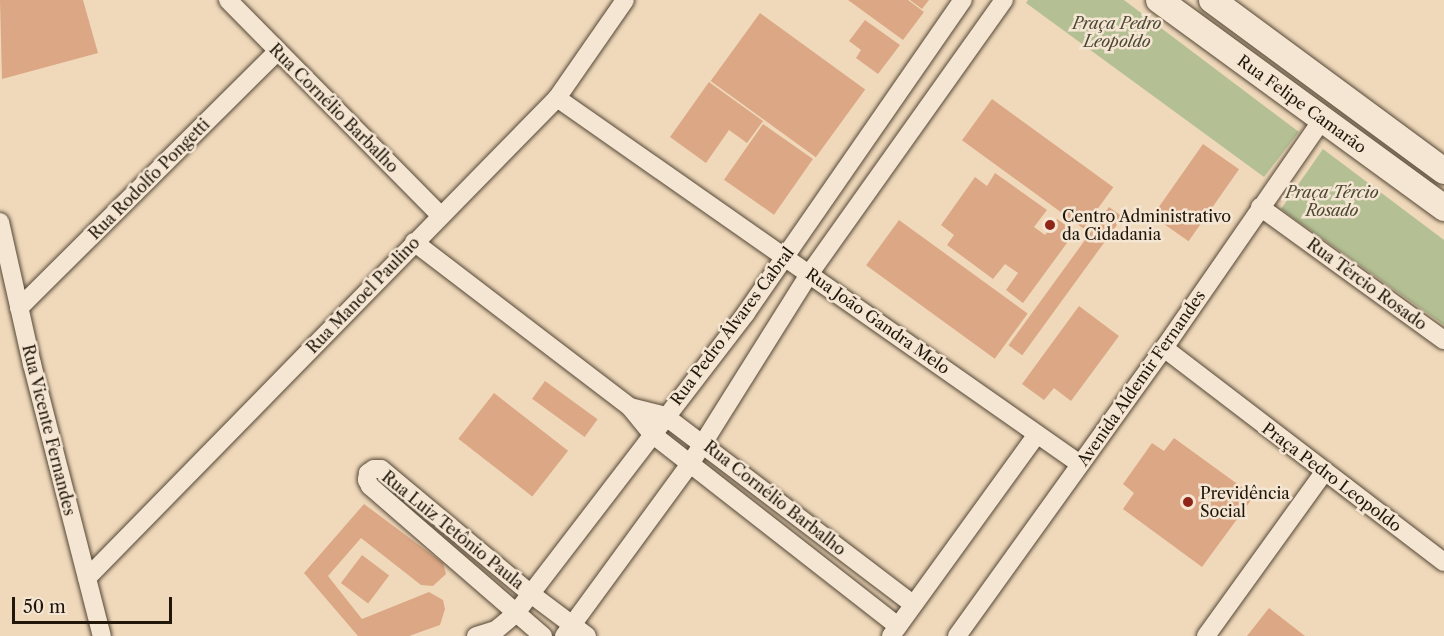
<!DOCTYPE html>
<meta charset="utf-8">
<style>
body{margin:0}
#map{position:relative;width:1444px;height:636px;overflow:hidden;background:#f0d9bb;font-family:"Libre Caslon Text",serif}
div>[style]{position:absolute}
.green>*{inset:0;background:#b4c094}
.building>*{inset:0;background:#dca784;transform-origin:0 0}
.roads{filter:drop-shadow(0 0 2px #544736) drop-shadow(0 0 2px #544736)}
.minor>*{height:18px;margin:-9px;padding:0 9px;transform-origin:9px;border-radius:9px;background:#f5e6d3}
.secondary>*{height:26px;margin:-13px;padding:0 13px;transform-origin:13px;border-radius:13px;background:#f5e6d3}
.dots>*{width:16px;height:16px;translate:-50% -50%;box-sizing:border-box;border:3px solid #f5e6d3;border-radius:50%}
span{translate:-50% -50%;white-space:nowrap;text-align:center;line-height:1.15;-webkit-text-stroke:5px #f5e6d3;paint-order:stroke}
.park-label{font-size:16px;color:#4c4933;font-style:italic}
.street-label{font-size:16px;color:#201609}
.poi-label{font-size:16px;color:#201609}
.left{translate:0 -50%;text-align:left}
.scale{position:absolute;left:12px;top:597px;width:160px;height:27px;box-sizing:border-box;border:3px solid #201609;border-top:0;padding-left:8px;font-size:18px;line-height:21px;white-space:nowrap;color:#201609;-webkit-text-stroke:4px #f5e6d3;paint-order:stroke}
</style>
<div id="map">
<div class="green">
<i style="clip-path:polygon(1028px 0,1124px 0,1299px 132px,1264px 177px,1026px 3px)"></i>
<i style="clip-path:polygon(1323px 149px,1444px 240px,1444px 325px,1281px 209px)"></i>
</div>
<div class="building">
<i style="clip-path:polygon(0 0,83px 0,98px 53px,2px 79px)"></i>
<i style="clip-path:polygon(848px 0,908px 0,924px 12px,903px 40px)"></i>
<i style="clip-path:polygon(910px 0,929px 0,922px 9px)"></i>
<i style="left:760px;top:13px;width:130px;height:84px;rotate:36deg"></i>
<i style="clip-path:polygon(865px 20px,900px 45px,878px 74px,856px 58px,861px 50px,849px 41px)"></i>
<i style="clip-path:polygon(709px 82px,763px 121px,747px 143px,729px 130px,706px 163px,670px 137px)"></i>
<i style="left:992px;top:99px;width:150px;height:51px;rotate:36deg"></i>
<i style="left:763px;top:124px;width:61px;height:68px;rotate:35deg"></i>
<i style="left:1203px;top:144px;width:44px;height:88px;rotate:35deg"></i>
<i style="clip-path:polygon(995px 173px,1047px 210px,1034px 227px,1045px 235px,1057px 219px,1075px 232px,1023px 303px,1006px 290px,1018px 273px,1005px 264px,993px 279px,947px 245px,954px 235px,941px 225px,975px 177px,987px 186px)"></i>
<i style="left:1109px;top:207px;width:17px;height:171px;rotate:36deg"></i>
<i style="left:899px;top:220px;width:159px;height:56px;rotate:36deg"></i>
<i style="clip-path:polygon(1079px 306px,1119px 336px,1071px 401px,1054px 388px,1044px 400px,1022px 384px)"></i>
<i style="left:545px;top:381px;width:65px;height:22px;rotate:36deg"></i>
<i style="left:494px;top:393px;width:94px;height:58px;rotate:38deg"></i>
<i style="clip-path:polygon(1174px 438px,1254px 496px,1202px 567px,1123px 509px,1134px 493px,1123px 484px,1152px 443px,1164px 451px)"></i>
<i style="clip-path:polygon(364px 504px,443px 563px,446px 574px,433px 586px,421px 585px,361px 538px,328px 576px,362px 619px,429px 592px,443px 600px,445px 609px,440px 625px,409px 636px,358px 636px,304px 573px)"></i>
<i style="left:362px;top:555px;width:34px;height:35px;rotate:37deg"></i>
<i style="clip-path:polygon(1269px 608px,1305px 636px,1247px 636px)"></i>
</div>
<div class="roads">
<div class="minor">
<i style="left:228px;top:0;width:302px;rotate:45.4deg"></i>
<i style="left:557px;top:98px;width:638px;rotate:34.98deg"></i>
<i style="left:1260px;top:207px;width:227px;rotate:35.9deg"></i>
<i style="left:0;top:222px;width:146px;rotate:77.3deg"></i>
<i style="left:32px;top:364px;width:281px;rotate:75.6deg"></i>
<i style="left:414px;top:242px;width:272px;rotate:37.4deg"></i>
<i style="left:630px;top:407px;width:35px;rotate:51deg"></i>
<i style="left:652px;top:434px;width:312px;rotate:38deg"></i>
<i style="left:19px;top:308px;width:365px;rotate:-44.8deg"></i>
<i style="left:1164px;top:348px;width:352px;rotate:37.4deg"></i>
<i style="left:630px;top:407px;width:36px;rotate:14deg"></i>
<i style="left:665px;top:416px;width:311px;rotate:37.2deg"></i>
<i style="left:87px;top:578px;width:672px;rotate:-45.6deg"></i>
<i style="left:557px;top:98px;width:119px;rotate:-55.2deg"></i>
<i style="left:476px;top:636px;width:21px;rotate:-17deg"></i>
<i style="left:496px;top:630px;width:26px;rotate:-40deg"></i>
<i style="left:516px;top:613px;width:378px;rotate:-52.5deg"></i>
<i style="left:746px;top:313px;width:381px;rotate:-55.3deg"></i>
<i style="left:543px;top:636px;width:229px;rotate:-139.1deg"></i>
<i style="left:370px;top:486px;width:7px;rotate:-117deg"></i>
<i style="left:367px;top:480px;width:7px;rotate:-82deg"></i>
<i style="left:368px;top:473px;width:7px;rotate:-34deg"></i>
<i style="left:374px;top:469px;width:7px"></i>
<i style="left:381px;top:469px;width:195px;rotate:39.8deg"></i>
<i style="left:531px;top:594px;width:70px;rotate:36.9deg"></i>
<i style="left:564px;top:636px;width:213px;rotate:-53.8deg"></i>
<i style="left:690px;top:464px;width:226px;rotate:-57.9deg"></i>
<i style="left:810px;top:273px;width:335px;rotate:-54.6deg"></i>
<i style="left:891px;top:636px;width:249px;rotate:-54.1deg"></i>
<i style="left:957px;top:636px;width:355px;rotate:-54.3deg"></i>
<i style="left:1164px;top:348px;width:280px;rotate:-55.3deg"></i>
<i style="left:1206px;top:636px;width:203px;rotate:-54.2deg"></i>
</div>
<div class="secondary">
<i style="left:1159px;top:0;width:353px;rotate:36.1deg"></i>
<i style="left:1212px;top:0;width:288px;rotate:36.4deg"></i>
</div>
</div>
<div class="dots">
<i style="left:1050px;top:225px;background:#8f2418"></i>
<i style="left:1188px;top:502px;background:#8f2418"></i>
</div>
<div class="park-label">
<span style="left:1117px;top:32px">Praça Pedro<br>Leopoldo</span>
<span style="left:1332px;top:201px">Praça Tércio<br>Rosado</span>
</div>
<div class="street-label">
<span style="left:1302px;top:104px;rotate:36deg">Rua Felipe Camarão</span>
<span style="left:334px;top:108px;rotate:45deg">Rua Cornélio Barbalho</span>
<span style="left:149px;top:179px;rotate:-45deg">Rua Rodolfo Pongetti</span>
<span style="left:1367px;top:284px;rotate:36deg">Rua Tércio Rosado</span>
<span style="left:363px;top:295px;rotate:-46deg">Rua Manoel Paulino</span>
<span style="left:878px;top:321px;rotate:35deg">Rua João Gandra Melo</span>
<span style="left:732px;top:326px;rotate:-53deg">Rua Pedro Álvares Cabral</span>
<span style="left:1141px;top:378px;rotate:-55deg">Avenida Aldemir Fernandes</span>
<span style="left:49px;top:430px;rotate:76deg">Rua Vicente Fernandes</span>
<span style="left:1332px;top:477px;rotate:37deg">Praça Pedro Leopoldo</span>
<span style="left:775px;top:498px;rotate:38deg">Rua Cornélio Barbalho</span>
<span style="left:453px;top:530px;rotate:39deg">Rua Luiz Tetônio Paula</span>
</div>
<div class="poi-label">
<span class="left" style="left:1062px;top:225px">Centro Administrativo<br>da Cidadania</span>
<span class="left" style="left:1200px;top:502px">Previdência<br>Social</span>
</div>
<div class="scale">50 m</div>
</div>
